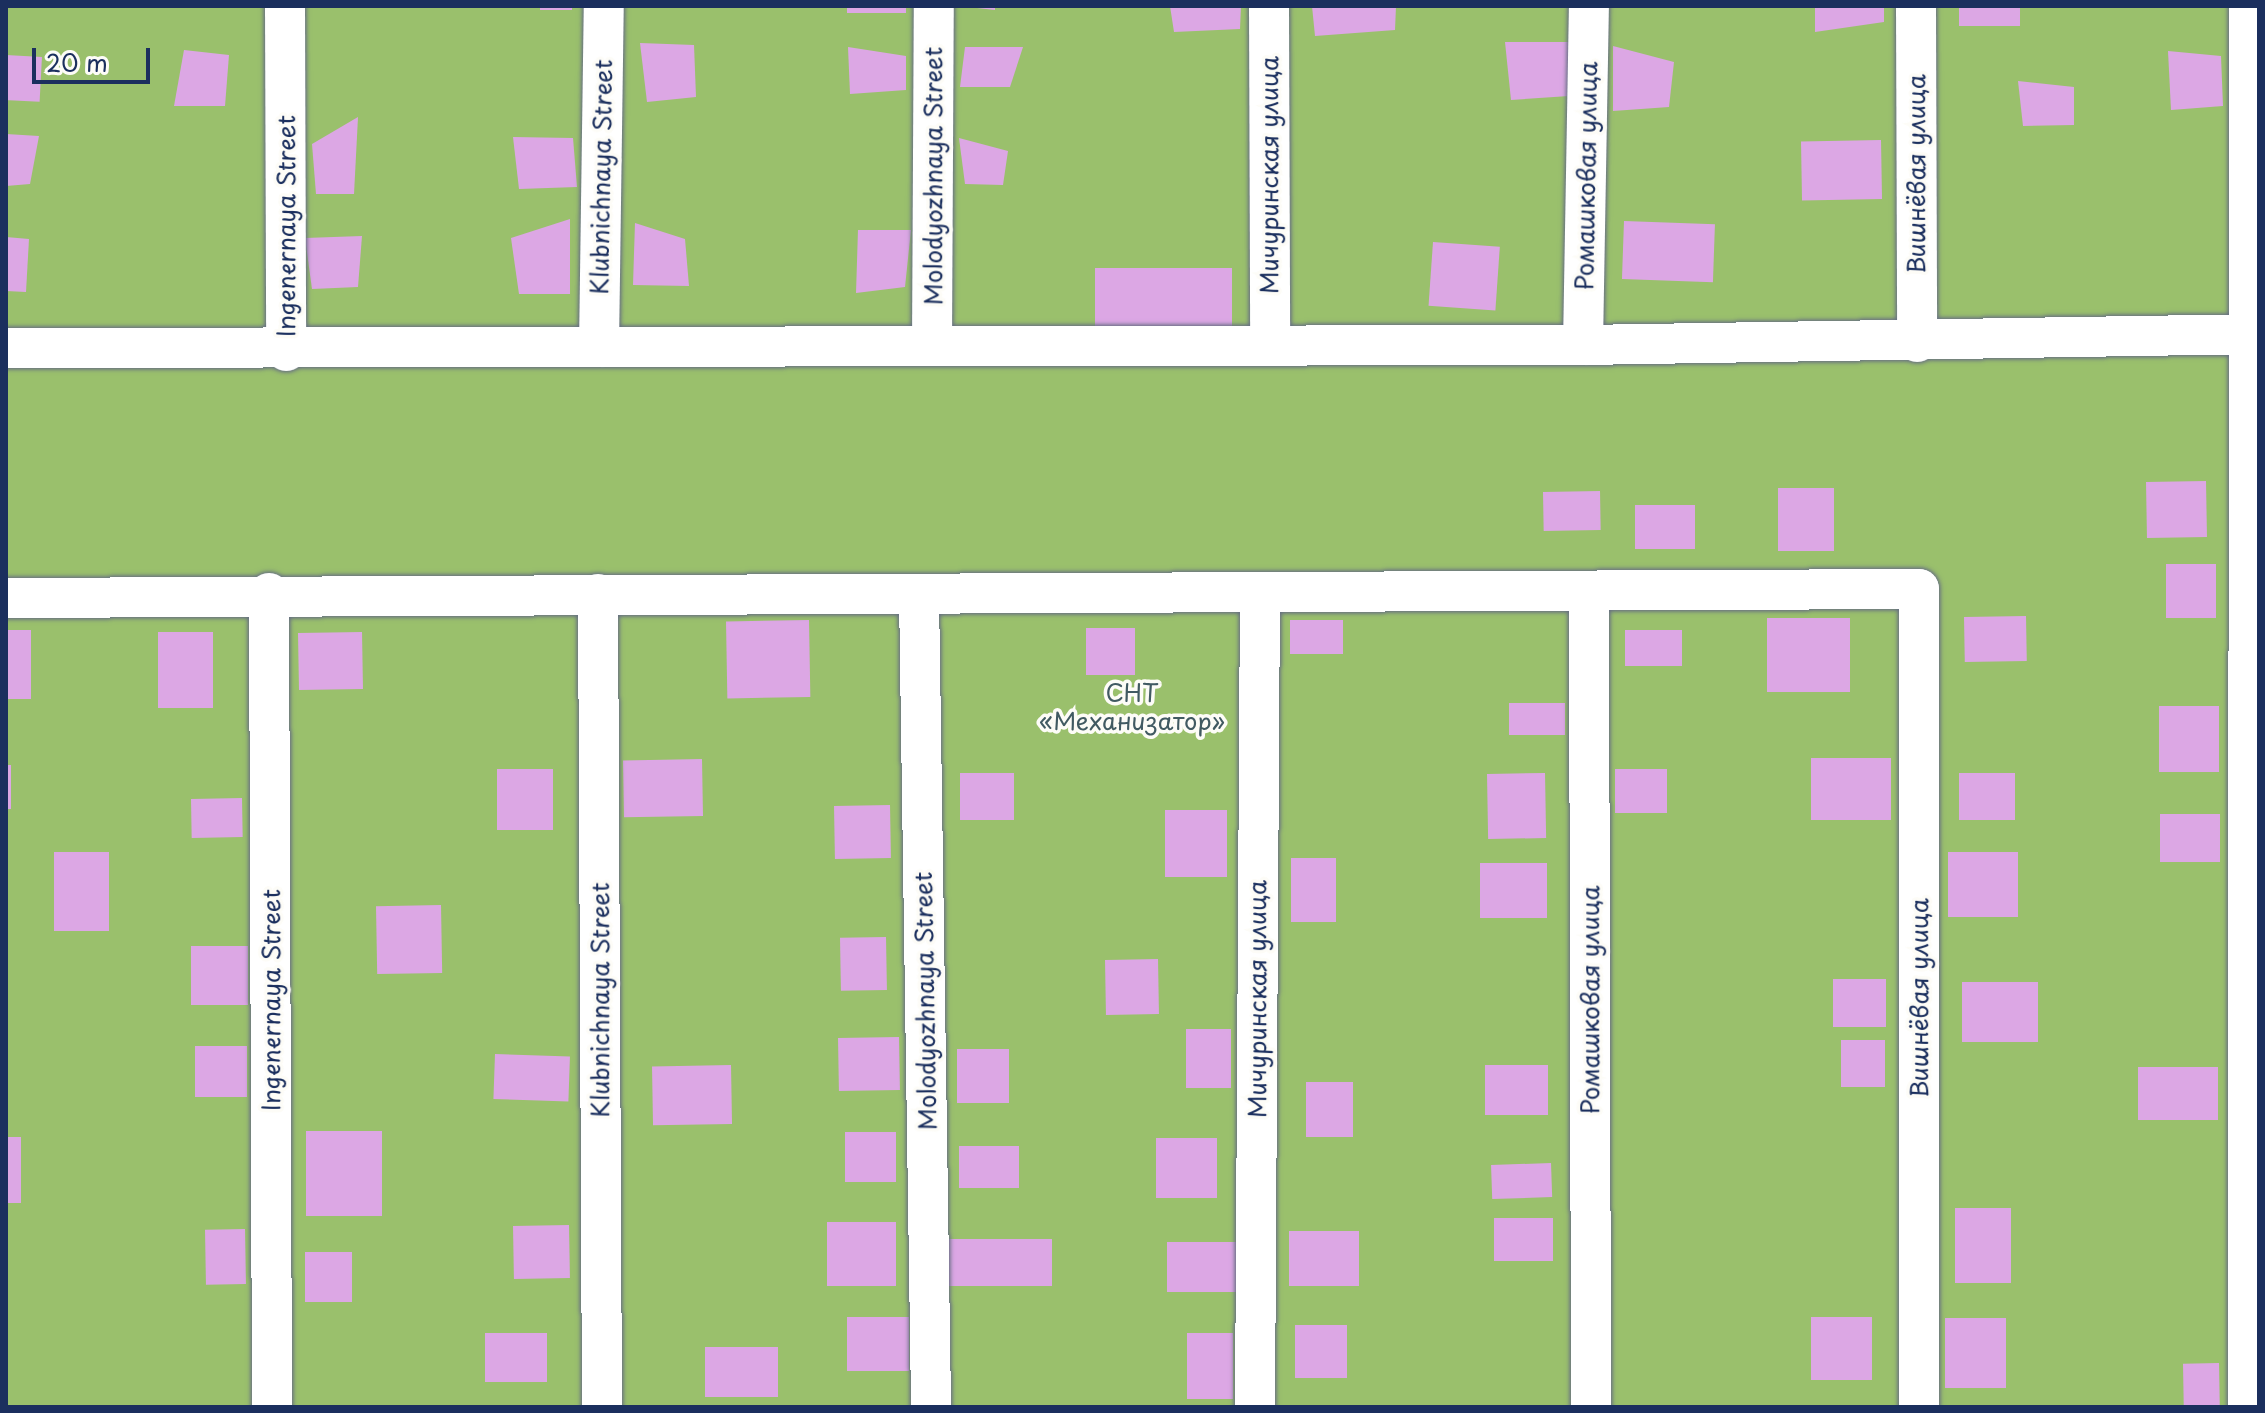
<!DOCTYPE html>
<meta charset="utf-8">
<style>
body{margin:0}
#map{position:relative;width:2265px;height:1413px;overflow:hidden;background:#f1e4c8;font-family:"Playpen Sans",sans-serif}
div>[style]{position:absolute}
.green>*{inset:0;background:#9ac06c;transform-origin:0 0}
.building>*{inset:0;background:#dca7e4;transform-origin:0 0}
.roads{filter:drop-shadow(0 0 2px #666e83) drop-shadow(0 0 2px #666e83)}
.street>*{height:40px;margin:-20px;padding:0 20px;transform-origin:20px;border-radius:20px;background:#fff}
span{translate:-50% -50%;white-space:nowrap;text-align:center;line-height:1.15;-webkit-text-stroke:7px #fdfcf7;paint-order:stroke}
.street-label{font-size:24px;color:#1b2f5e}
.park-label{font-size:24px;color:#415a62}
.frame{position:absolute;inset:0;border:8px solid #1b2f5e;pointer-events:none}
.scale{position:absolute;left:32px;top:48px;width:118px;height:36px;box-sizing:border-box;border:4px solid #1b2f5e;border-top:0;padding-left:10px;font-size:24px;line-height:28px;white-space:nowrap;color:#1b2f5e;-webkit-text-stroke:6px #fdfcf7;paint-order:stroke}
</style>
<div id="map">
<div class="green">
<i style="left:6px;top:6px;width:2253px;height:1401px"></i>
</div>
<div class="building">
<i style="left:540px;top:6px;width:32px;height:4px"></i>
<i style="left:847px;top:6px;width:59px;height:7px"></i>
<i style="clip-path:polygon(959px 6px,995px 6px,995px 10px)"></i>
<i style="clip-path:polygon(1170px 6px,1241px 6px,1240px 29px,1174px 32px)"></i>
<i style="clip-path:polygon(1312px 6px,1396px 6px,1395px 30px,1315px 36px)"></i>
<i style="clip-path:polygon(1815px 6px,1884px 6px,1884px 22px,1815px 32px)"></i>
<i style="left:1959px;top:6px;width:61px;height:20px"></i>
<i style="clip-path:polygon(1505px 42px,1569px 42px,1569px 96px,1511px 100px)"></i>
<i style="clip-path:polygon(640px 43px,694px 45px,696px 97px,647px 102px)"></i>
<i style="clip-path:polygon(1613px 46px,1674px 62px,1669px 107px,1613px 111px)"></i>
<i style="clip-path:polygon(848px 47px,906px 56px,906px 90px,850px 94px)"></i>
<i style="clip-path:polygon(965px 47px,1023px 47px,1010px 87px,960px 87px)"></i>
<i style="clip-path:polygon(184px 50px,229px 55px,225px 106px,174px 106px)"></i>
<i style="clip-path:polygon(2168px 51px,2221px 56px,2223px 106px,2171px 110px)"></i>
<i style="left:6px;top:55px;width:36px;height:45px;rotate:3deg"></i>
<i style="clip-path:polygon(2018px 81px,2074px 87px,2074px 125px,2023px 126px)"></i>
<i style="clip-path:polygon(358px 117px,354px 194px,316px 194px,312px 144px)"></i>
<i style="clip-path:polygon(6px 134px,39px 136px,30px 184px,6px 186px)"></i>
<i style="clip-path:polygon(513px 137px,573px 138px,577px 187px,519px 189px)"></i>
<i style="clip-path:polygon(959px 138px,1008px 151px,1003px 185px,965px 184px)"></i>
<i style="left:1881px;top:140px;width:59px;height:80px;rotate:89deg"></i>
<i style="clip-path:polygon(570px 219px,570px 294px,519px 294px,511px 238px)"></i>
<i style="left:1624px;top:221px;width:91px;height:58px;rotate:2deg"></i>
<i style="clip-path:polygon(635px 223px,685px 239px,689px 286px,633px 285px)"></i>
<i style="clip-path:polygon(858px 230px,911px 230px,905px 287px,856px 293px)"></i>
<i style="clip-path:polygon(362px 236px,358px 287px,312px 289px,305px 238px)"></i>
<i style="clip-path:polygon(6px 237px,29px 239px,26px 292px,6px 291px)"></i>
<i style="left:1433px;top:242px;width:67px;height:64px;rotate:4deg"></i>
<i style="left:1095px;top:268px;width:137px;height:66px"></i>
<i style="left:2206px;top:481px;width:56px;height:60px;rotate:89deg"></i>
<i style="left:1778px;top:488px;width:56px;height:63px"></i>
<i style="left:1600px;top:491px;width:39px;height:57px;rotate:89deg"></i>
<i style="left:1695px;top:505px;width:44px;height:60px;rotate:90deg"></i>
<i style="left:2216px;top:564px;width:54px;height:50px;rotate:90deg"></i>
<i style="left:2026px;top:616px;width:45px;height:62px;rotate:89deg"></i>
<i style="left:1850px;top:618px;width:74px;height:83px;rotate:90deg"></i>
<i style="left:809px;top:620px;width:77px;height:83px;rotate:89deg"></i>
<i style="left:1290px;top:620px;width:53px;height:34px"></i>
<i style="left:1086px;top:628px;width:49px;height:47px"></i>
<i style="left:6px;top:630px;width:25px;height:69px"></i>
<i style="left:1625px;top:630px;width:57px;height:36px"></i>
<i style="left:158px;top:632px;width:55px;height:76px"></i>
<i style="left:362px;top:632px;width:57px;height:64px;rotate:89deg"></i>
<i style="left:1509px;top:703px;width:56px;height:32px"></i>
<i style="left:2219px;top:706px;width:66px;height:60px;rotate:90deg"></i>
<i style="left:1891px;top:758px;width:62px;height:80px;rotate:90deg"></i>
<i style="left:702px;top:759px;width:57px;height:79px;rotate:89deg"></i>
<i style="left:11px;top:765px;width:44px;height:5px;rotate:90deg"></i>
<i style="left:497px;top:769px;width:56px;height:61px"></i>
<i style="left:1615px;top:769px;width:52px;height:44px"></i>
<i style="left:960px;top:773px;width:54px;height:47px"></i>
<i style="left:1545px;top:773px;width:65px;height:58px;rotate:89deg"></i>
<i style="left:1959px;top:773px;width:56px;height:47px"></i>
<i style="left:242px;top:798px;width:39px;height:51px;rotate:89deg"></i>
<i style="left:890px;top:805px;width:53px;height:56px;rotate:89deg"></i>
<i style="left:1227px;top:810px;width:67px;height:62px;rotate:90deg"></i>
<i style="left:2160px;top:814px;width:60px;height:48px"></i>
<i style="left:54px;top:852px;width:55px;height:79px"></i>
<i style="left:1948px;top:852px;width:70px;height:65px"></i>
<i style="left:1291px;top:858px;width:45px;height:64px"></i>
<i style="left:1547px;top:863px;width:55px;height:67px;rotate:90deg"></i>
<i style="left:441px;top:905px;width:68px;height:65px;rotate:89deg"></i>
<i style="left:886px;top:937px;width:53px;height:46px;rotate:89deg"></i>
<i style="left:191px;top:946px;width:57px;height:59px"></i>
<i style="left:1158px;top:959px;width:55px;height:53px;rotate:89deg"></i>
<i style="left:1833px;top:979px;width:53px;height:48px"></i>
<i style="left:1962px;top:982px;width:76px;height:60px"></i>
<i style="left:1186px;top:1029px;width:45px;height:59px"></i>
<i style="left:899px;top:1037px;width:53px;height:61px;rotate:89deg"></i>
<i style="left:1841px;top:1040px;width:44px;height:47px"></i>
<i style="left:195px;top:1046px;width:52px;height:51px"></i>
<i style="left:957px;top:1049px;width:52px;height:54px"></i>
<i style="left:495px;top:1054px;width:75px;height:45px;rotate:2deg"></i>
<i style="left:731px;top:1065px;width:59px;height:79px;rotate:89deg"></i>
<i style="left:1485px;top:1065px;width:63px;height:50px"></i>
<i style="left:2138px;top:1067px;width:80px;height:53px"></i>
<i style="left:1306px;top:1082px;width:47px;height:55px"></i>
<i style="left:306px;top:1131px;width:76px;height:85px"></i>
<i style="left:896px;top:1132px;width:50px;height:51px;rotate:90deg"></i>
<i style="left:6px;top:1137px;width:15px;height:66px"></i>
<i style="left:1156px;top:1138px;width:61px;height:60px"></i>
<i style="left:959px;top:1146px;width:60px;height:42px"></i>
<i style="left:1551px;top:1163px;width:34px;height:60px;rotate:88deg"></i>
<i style="left:2011px;top:1208px;width:75px;height:56px;rotate:90deg"></i>
<i style="left:1494px;top:1218px;width:59px;height:43px"></i>
<i style="left:896px;top:1222px;width:64px;height:69px;rotate:90deg"></i>
<i style="left:569px;top:1225px;width:53px;height:56px;rotate:89deg"></i>
<i style="left:245px;top:1229px;width:55px;height:40px;rotate:89deg"></i>
<i style="left:1289px;top:1231px;width:70px;height:55px"></i>
<i style="left:1052px;top:1239px;width:47px;height:103px;rotate:90deg"></i>
<i style="left:1236px;top:1242px;width:50px;height:69px;rotate:90deg"></i>
<i style="left:305px;top:1252px;width:47px;height:50px"></i>
<i style="left:909px;top:1317px;width:54px;height:62px;rotate:90deg"></i>
<i style="left:1811px;top:1317px;width:61px;height:63px"></i>
<i style="left:1945px;top:1318px;width:61px;height:70px"></i>
<i style="left:1295px;top:1325px;width:52px;height:53px"></i>
<i style="left:485px;top:1333px;width:62px;height:49px"></i>
<i style="left:1187px;top:1333px;width:46px;height:66px"></i>
<i style="left:778px;top:1347px;width:50px;height:73px;rotate:90deg"></i>
<i style="left:2219px;top:1363px;width:44px;height:36px;rotate:89deg"></i>
</div>
<div class="roads">
<div class="street">
<i style="left:285px;top:6px;width:345px;rotate:89.8deg"></i>
<i style="left:1269px;top:6px;width:339px;rotate:89.8deg"></i>
<i style="left:1916px;top:6px;width:336px;rotate:89.8deg"></i>
<i style="left:1583px;top:345px;width:339px;rotate:-89deg"></i>
<i style="left:932px;top:346px;width:340px;rotate:-89.7deg"></i>
<i style="left:599px;top:347px;width:341px;rotate:-89.2deg"></i>
<i style="left:6px;top:348px;width:1577px;rotate:-0.11deg"></i>
<i style="left:1583px;top:345px;width:676px;rotate:-0.93deg"></i>
<i style="left:1589px;top:592px;width:815px;rotate:89.86deg"></i>
<i style="left:269px;top:593px;width:814px;rotate:89.79deg"></i>
<i style="left:598px;top:594px;width:813px;rotate:89.72deg"></i>
<i style="left:919px;top:594px;width:813px;rotate:89.15deg"></i>
<i style="left:6px;top:598px;width:1913px;rotate:-0.27deg"></i>
<i style="left:1919px;top:589px;width:818px;rotate:90deg"></i>
<i style="left:1255px;top:1407px;width:815px;rotate:-89.65deg"></i>
<i style="left:2248px;top:1407px;width:1401px;rotate:-89.96deg"></i>
</div>
</div>
<div class="street-label">
<span style="left:1916px;top:174px;rotate:-90deg">Вишнёвая улица</span>
<span style="left:1269px;top:175px;rotate:-90deg">Мичуринская улица</span>
<span style="left:933px;top:176px;rotate:-90deg">Molodyozhnaya Street</span>
<span style="left:1586px;top:176px;rotate:-89deg">Ромашковая улица</span>
<span style="left:601px;top:177px;rotate:-89deg">Klubnichnaya Street</span>
<span style="left:286px;top:226px;rotate:-90deg">Ingenernaya Street</span>
<span style="left:1919px;top:998px;rotate:-90deg">Вишнёвая улица</span>
<span style="left:1257px;top:999px;rotate:-90deg">Мичуринская улица</span>
<span style="left:271px;top:1000px;rotate:-90deg">Ingenernaya Street</span>
<span style="left:600px;top:1000px;rotate:-90deg">Klubnichnaya Street</span>
<span style="left:1590px;top:1000px;rotate:-90deg">Ромашковая улица</span>
<span style="left:925px;top:1001px;rotate:-91deg">Molodyozhnaya Street</span>
</div>
<div class="park-label">
<span style="left:1132px;top:707px">СНТ<br>«Механизатор»</span>
</div>
<div class="frame"></div>
<div class="scale">20 m</div>
</div>
